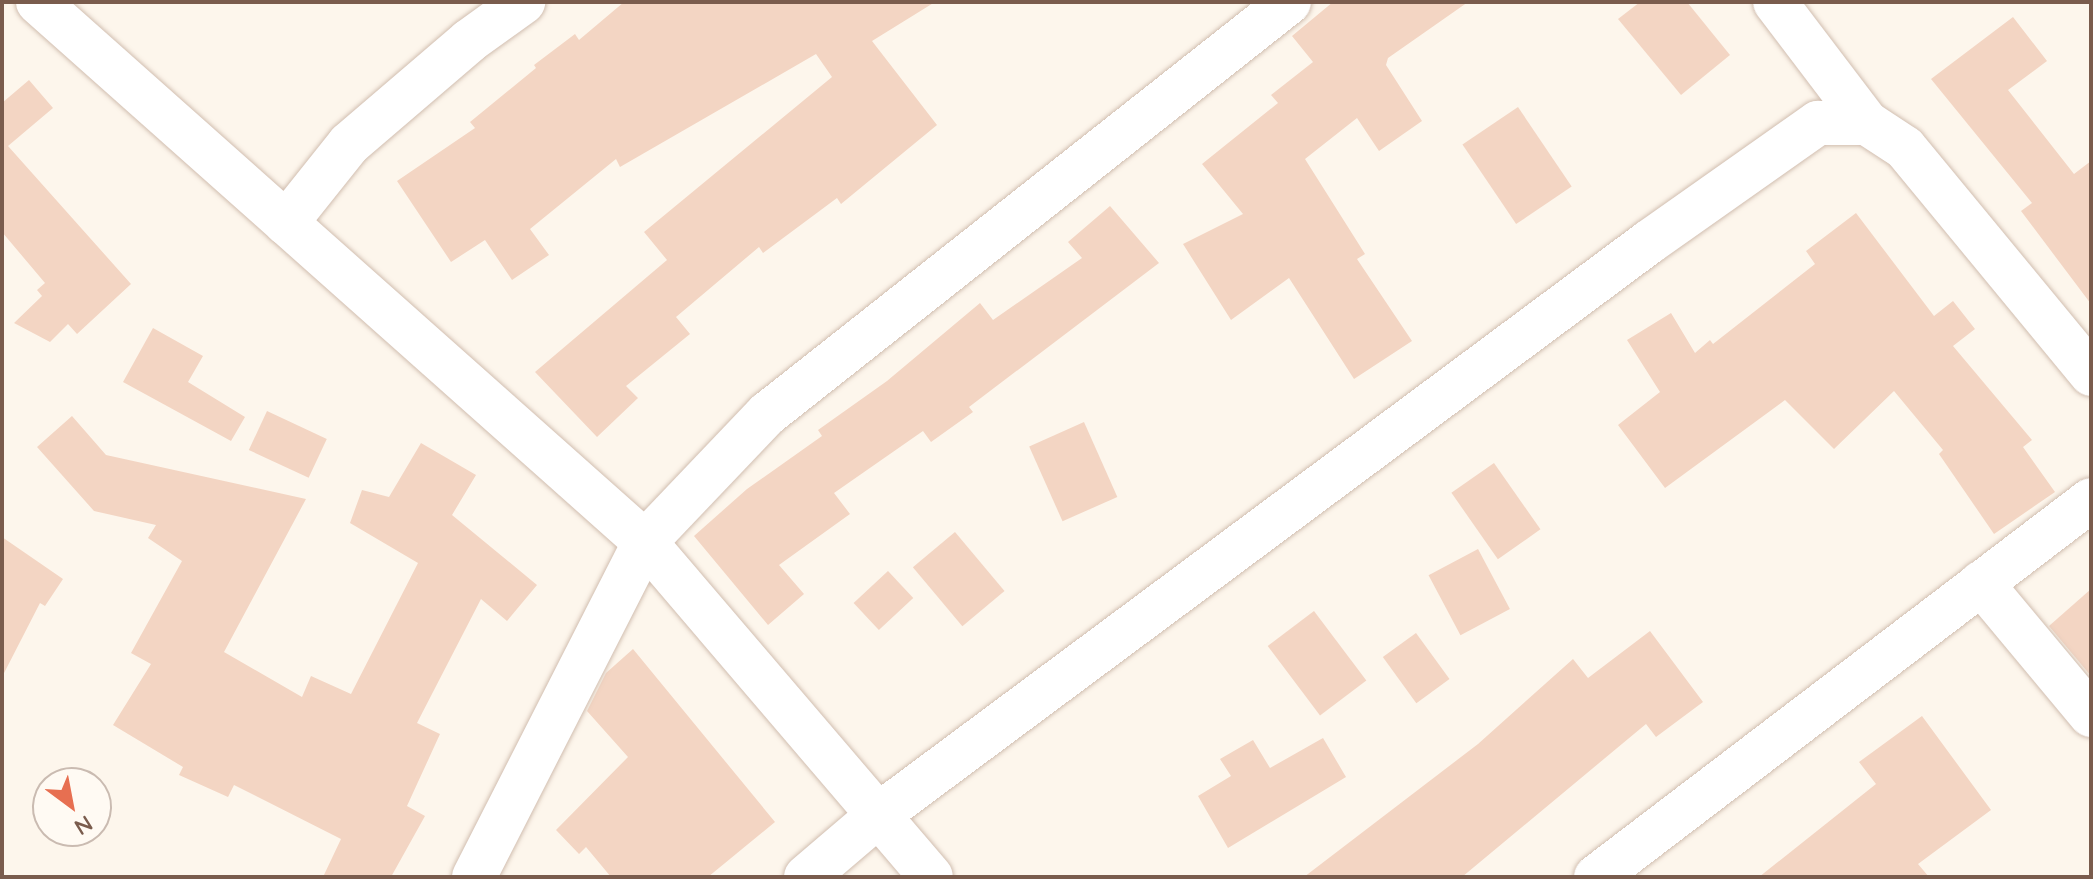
<!DOCTYPE html>
<style>
body{margin:0}
#map{position:relative;width:2093px;height:879px;overflow:hidden;background:#fdf6ec;font-family:Quicksand,sans-serif}
div>[style]{position:absolute}
.building>*{inset:0;background:#f3d5c3;transform-origin:0 0}
.roads{filter:drop-shadow(0 0 2px #d1beb0) drop-shadow(0 0 2px #d1beb0)}
.minor>*{height:44px;margin:-22px;padding:0 22px;transform-origin:22px;border-radius:22px;background:#fff}
span{translate:-50% -50%;white-space:nowrap;text-align:center;line-height:1.15;-webkit-text-stroke:7px #fffaf3;paint-order:stroke}
.frame{position:absolute;inset:0;border:4px solid #7a5c4d;pointer-events:none}
.north{position:absolute;left:32px;top:767px;width:80px;height:80px;box-sizing:border-box;background:#fffaf3;border:2px solid #cabbb1;border-radius:50%;rotate:148deg;font-size:22px;font-weight:700;line-height:32px;text-align:center;color:#7a5c4d}
.north::after{content:'';display:block;margin:auto;width:28px;height:36px;background:#e76f51;clip-path:polygon(50% 0,100% 100%,50% 72%,0 100%)}
</style>
<div id="map">
<div class="building">
<i style="clip-path:polygon(624px 2px,935px 2px,872px 41px,937px 125px,841px 204px,837px 198px,763px 253px,759px 247px,676px 317px,690px 334px,626px 386px,638px 398px,597px 437px,535px 372px,667px 260px,644px 232px,832px 77px,816px 54px,620px 167px,616px 159px,530px 229px,549px 255px,512px 280px,485px 240px,451px 262px,397px 181px,475px 128px,470px 122px,536px 68px,534px 65px,575px 34px,579px 40px)"></i>
<i style="clip-path:polygon(1333px 2px,1468px 2px,1388px 58px,1386px 65px,1422px 121px,1379px 151px,1357px 118px,1305px 159px,1365px 254px,1357px 259px,1412px 341px,1354px 379px,1289px 278px,1231px 320px,1183px 244px,1243px 214px,1202px 164px,1278px 103px,1271px 95px,1313px 62px,1292px 36px)"></i>
<i style="clip-path:polygon(1640px 2px,1687px 2px,1730px 55px,1681px 95px,1618px 19px)"></i>
<i style="clip-path:polygon(2013px 17px,2047px 61px,2008px 90px,2074px 174px,2091px 161px,2091px 304px,2021px 211px,2032px 203px,1931px 79px)"></i>
<i style="clip-path:polygon(29px 80px,53px 108px,8px 146px,131px 284px,77px 334px,68px 324px,50px 342px,14px 323px,42px 296px,37px 290px,45px 283px,2px 232px,2px 103px)"></i>
<i style="left:1518px;top:107px;width:96px;height:67px;rotate:56deg"></i>
<i style="clip-path:polygon(1110px 206px,1159px 263px,969px 407px,973px 412px,931px 442px,923px 431px,834px 493px,850px 514px,779px 565px,804px 594px,768px 625px,694px 536px,747px 489px,822px 436px,818px 430px,887px 381px,980px 303px,993px 320px,1082px 258px,1068px 242px)"></i>
<i style="clip-path:polygon(1856px 213px,1934px 316px,1953px 301px,1975px 329px,1953px 346px,2032px 440px,2023px 447px,2055px 492px,1994px 534px,1939px 454px,1943px 450px,1894px 391px,1834px 449px,1785px 400px,1665px 488px,1618px 425px,1660px 392px,1627px 340px,1671px 313px,1695px 353px,1710px 340px,1713px 344px,1815px 264px,1806px 251px)"></i>
<i style="clip-path:polygon(153px 328px,203px 356px,188px 382px,245px 417px,231px 441px,123px 382px)"></i>
<i style="left:267px;top:411px;width:66px;height:43px;rotate:25deg"></i>
<i style="clip-path:polygon(72px 416px,106px 455px,306px 499px,224px 652px,302px 697px,311px 676px,351px 694px,418px 563px,350px 523px,362px 490px,389px 497px,421px 443px,476px 475px,452px 515px,537px 585px,507px 621px,481px 599px,417px 723px,440px 734px,407px 806px,425px 816px,391px 877px,323px 877px,341px 839px,234px 785px,228px 797px,179px 775px,183px 767px,113px 725px,151px 664px,131px 653px,182px 561px,148px 538px,156px 525px,94px 511px,37px 447px)"></i>
<i style="left:1084px;top:422px;width:82px;height:60px;rotate:66deg"></i>
<i style="left:1494px;top:463px;width:81px;height:52px;rotate:55deg"></i>
<i style="left:955px;top:532px;width:77px;height:55px;rotate:50deg"></i>
<i style="clip-path:polygon(2px 537px,63px 579px,45px 606px,40px 603px,2px 677px)"></i>
<i style="left:1478px;top:549px;width:68px;height:56px;rotate:62deg"></i>
<i style="left:888px;top:571px;width:37px;height:47px;rotate:47deg"></i>
<i style="clip-path:polygon(2091px 589px,2091px 676px,2049px 626px)"></i>
<i style="left:1314px;top:611px;width:87px;height:58px;rotate:53deg"></i>
<i style="clip-path:polygon(1650px 631px,1703px 702px,1656px 737px,1646px 724px,1462px 877px,1304px 877px,1478px 744px,1573px 659px,1588px 678px)"></i>
<i style="left:1416px;top:633px;width:57px;height:41px;rotate:54deg"></i>
<i style="clip-path:polygon(633px 649px,775px 822px,708px 877px,611px 877px,586px 847px,579px 854px,556px 830px,628px 757px,587px 711px,606px 673px)"></i>
<i style="clip-path:polygon(1922px 716px,1991px 810px,1918px 864px,1929px 877px,1759px 877px,1876px 784px,1859px 762px)"></i>
<i style="clip-path:polygon(1323px 738px,1346px 777px,1228px 848px,1198px 796px,1231px 776px,1220px 759px,1253px 740px,1270px 768px)"></i>
</div>
<div class="roads">
<div class="minor">
<i style="left:38px;top:2px;width:812px;rotate:41.66deg"></i>
<i style="left:645px;top:542px;width:440px;rotate:49.5deg"></i>
<i style="left:1775px;top:2px;width:152px;rotate:52.8deg"></i>
<i style="left:286px;top:223px;width:101px;rotate:-51.4deg"></i>
<i style="left:349px;top:144px;width:158px;rotate:-40.6deg"></i>
<i style="left:469px;top:41px;width:67px;rotate:-35.8deg"></i>
<i style="left:1981px;top:583px;width:172px;rotate:50.2deg"></i>
<i style="left:474px;top:877px;width:376px;rotate:-63deg"></i>
<i style="left:645px;top:542px;width:177px;rotate:-46.4deg"></i>
<i style="left:767px;top:414px;width:665px;rotate:-38.28deg"></i>
<i style="left:806px;top:877px;width:99px;rotate:-40.5deg"></i>
<i style="left:881px;top:813px;width:957px;rotate:-36.63deg"></i>
<i style="left:1649px;top:242px;width:207px;rotate:-35.2deg"></i>
<i style="left:1818px;top:123px;width:49px"></i>
<i style="left:1867px;top:123px;width:45px;rotate:33.3deg"></i>
<i style="left:1905px;top:148px;width:293px;rotate:50.5deg"></i>
<i style="left:1596px;top:877px;width:622px;rotate:-37.29deg"></i>
</div>
</div>
<div class="frame"></div>
<div class="north">N</div>
</div>
